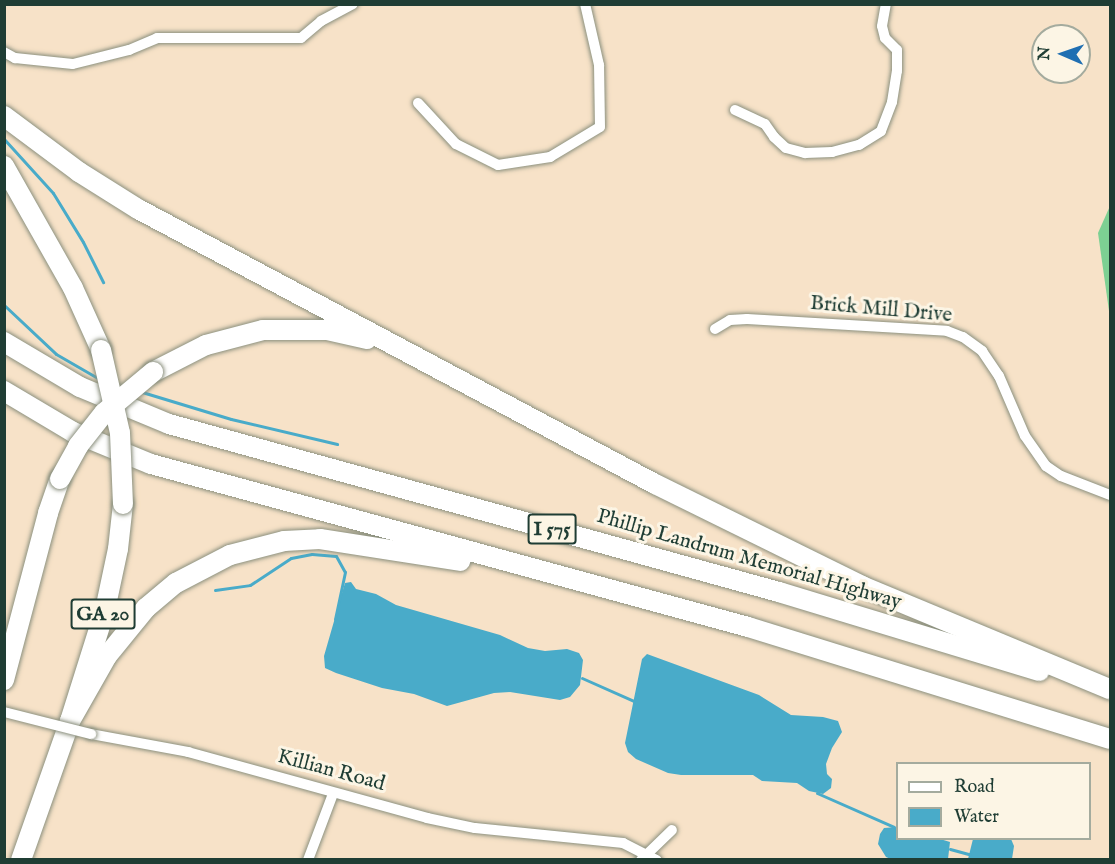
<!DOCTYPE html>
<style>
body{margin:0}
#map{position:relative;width:1115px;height:864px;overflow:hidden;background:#f7e2c8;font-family:"IM FELL English",serif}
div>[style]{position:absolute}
.green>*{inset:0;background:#7dd093}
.water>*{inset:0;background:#49abc9}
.stream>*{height:3px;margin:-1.5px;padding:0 1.5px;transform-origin:1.5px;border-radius:1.5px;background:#49abc9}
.roads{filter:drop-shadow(0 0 2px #8b907e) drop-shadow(0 0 2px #8b907e)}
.street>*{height:10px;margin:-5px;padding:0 5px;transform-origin:5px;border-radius:5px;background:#fff}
.highway>*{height:20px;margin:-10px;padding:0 10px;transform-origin:10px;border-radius:10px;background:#fff}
.bridges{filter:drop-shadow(0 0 2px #8b907e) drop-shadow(0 0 2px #8b907e)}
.street-bridge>*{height:10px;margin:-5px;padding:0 5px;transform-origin:5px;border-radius:5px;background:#fff}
.highway-bridge>*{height:20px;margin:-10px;padding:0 10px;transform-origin:10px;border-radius:10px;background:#fff}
span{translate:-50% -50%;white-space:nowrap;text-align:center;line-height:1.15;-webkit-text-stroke:6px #fcf5e5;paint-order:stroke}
.shield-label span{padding:2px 4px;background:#fcf5e5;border:2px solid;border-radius:4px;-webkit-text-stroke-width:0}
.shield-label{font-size:20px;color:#1f3d34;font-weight:700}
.street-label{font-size:21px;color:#1f3d34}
.frame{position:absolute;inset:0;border:6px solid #1f3d34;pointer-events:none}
.legend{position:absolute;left:896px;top:762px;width:195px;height:78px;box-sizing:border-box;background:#fcf5e5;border:2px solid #a4ab9e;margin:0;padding:8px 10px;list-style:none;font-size:18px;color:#1f3d34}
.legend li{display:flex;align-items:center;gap:12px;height:30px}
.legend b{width:30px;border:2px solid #a4ab9e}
.north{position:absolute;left:1031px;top:24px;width:60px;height:60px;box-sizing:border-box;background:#fcf5e5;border:2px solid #a4ab9e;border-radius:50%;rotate:272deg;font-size:16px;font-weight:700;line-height:24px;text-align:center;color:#1f3d34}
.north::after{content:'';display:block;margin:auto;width:21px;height:27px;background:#1f6fb2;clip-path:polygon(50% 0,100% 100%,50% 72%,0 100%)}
</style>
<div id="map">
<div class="green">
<i style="clip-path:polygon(1110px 206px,1110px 318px,1098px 233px)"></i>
</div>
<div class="water">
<i style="clip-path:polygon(351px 582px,356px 589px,376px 594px,396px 605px,500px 635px,528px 648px,545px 651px,567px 649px,579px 653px,583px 660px,580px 685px,570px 697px,560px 700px,510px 692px,494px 693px,447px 706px,414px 694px,382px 688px,336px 673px,325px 668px,324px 656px,345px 583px)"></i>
<i style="clip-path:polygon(647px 654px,759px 695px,791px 715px,823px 717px,838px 721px,842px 732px,832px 748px,826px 764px,827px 774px,832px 779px,831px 788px,823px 794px,809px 791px,797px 783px,762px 781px,753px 775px,681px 775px,668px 773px,636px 759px,628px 752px,625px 743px,642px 659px)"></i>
<i style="clip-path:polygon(897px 827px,898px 838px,940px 839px,950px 842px,948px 859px,893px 860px,886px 857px,878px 844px,880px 834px,884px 828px)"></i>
<i style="clip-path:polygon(973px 839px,1011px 839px,1014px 846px,1012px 859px,968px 859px)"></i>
</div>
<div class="stream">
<i style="left:4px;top:139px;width:73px;rotate:47.8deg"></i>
<i style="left:53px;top:193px;width:57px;rotate:58.5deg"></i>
<i style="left:83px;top:242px;width:45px;rotate:63.4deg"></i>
<i style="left:4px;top:305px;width:71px;rotate:43.3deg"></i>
<i style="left:56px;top:354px;width:52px;rotate:30deg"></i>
<i style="left:142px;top:392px;width:93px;rotate:16.9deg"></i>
<i style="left:231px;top:419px;width:109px;rotate:13.3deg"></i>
<i style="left:215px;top:590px;width:35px;rotate:-8deg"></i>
<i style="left:250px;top:585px;width:49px;rotate:-33.4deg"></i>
<i style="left:291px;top:558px;width:21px;rotate:-11deg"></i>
<i style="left:312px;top:554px;width:24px;rotate:5deg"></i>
<i style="left:336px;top:556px;width:18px;rotate:61deg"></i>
<i style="left:345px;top:572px;width:48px;rotate:102deg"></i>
<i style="left:582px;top:678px;width:57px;rotate:23.9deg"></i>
<i style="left:817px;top:793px;width:84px;rotate:23.8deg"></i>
<i style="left:950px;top:849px;width:20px;rotate:15deg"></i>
</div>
<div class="roads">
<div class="street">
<i style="left:4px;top:52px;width:13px;rotate:29deg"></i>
<i style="left:15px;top:58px;width:58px;rotate:5.9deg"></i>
<i style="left:73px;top:64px;width:58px;rotate:-14deg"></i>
<i style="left:129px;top:50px;width:30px;rotate:-23deg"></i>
<i style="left:157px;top:38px;width:144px"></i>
<i style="left:301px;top:38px;width:26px;rotate:-40deg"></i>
<i style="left:321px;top:21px;width:36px;rotate:-28deg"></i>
<i style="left:418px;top:103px;width:56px;rotate:47.2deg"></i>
<i style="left:456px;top:144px;width:47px;rotate:26.6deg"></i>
<i style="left:498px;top:165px;width:53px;rotate:-8.7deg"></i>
<i style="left:550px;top:157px;width:58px;rotate:-31deg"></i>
<i style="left:600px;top:127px;width:62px;rotate:-90.9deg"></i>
<i style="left:599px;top:65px;width:63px;rotate:-102.9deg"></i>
<i style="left:735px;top:110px;width:33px;rotate:25deg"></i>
<i style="left:765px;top:124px;width:16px;rotate:55deg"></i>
<i style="left:774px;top:137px;width:16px;rotate:43deg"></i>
<i style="left:786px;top:148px;width:20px;rotate:15deg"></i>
<i style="left:805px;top:153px;width:27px;rotate:-2deg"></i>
<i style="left:832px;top:152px;width:28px;rotate:-15deg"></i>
<i style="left:859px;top:145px;width:26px;rotate:-32deg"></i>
<i style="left:881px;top:131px;width:31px;rotate:-69deg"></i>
<i style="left:892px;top:102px;width:31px;rotate:-81deg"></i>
<i style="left:897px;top:71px;width:21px;rotate:-90deg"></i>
<i style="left:897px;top:50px;width:17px;rotate:-135deg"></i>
<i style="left:885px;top:38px;width:12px;rotate:-104deg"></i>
<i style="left:882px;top:26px;width:22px;rotate:-80deg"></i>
<i style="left:715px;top:329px;width:17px;rotate:-31deg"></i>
<i style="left:730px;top:320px;width:17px;rotate:-3deg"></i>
<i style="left:747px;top:319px;width:200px;rotate:3.4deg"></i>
<i style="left:947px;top:331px;width:17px;rotate:21deg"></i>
<i style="left:963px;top:337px;width:24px;rotate:36deg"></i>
<i style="left:982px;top:351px;width:30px;rotate:56deg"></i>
<i style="left:999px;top:376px;width:65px;rotate:66.6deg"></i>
<i style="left:1025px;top:436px;width:37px;rotate:55deg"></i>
<i style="left:1046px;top:466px;width:18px;rotate:34deg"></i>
<i style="left:1061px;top:476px;width:53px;rotate:21.2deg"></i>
<i style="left:91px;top:734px;width:99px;rotate:10.5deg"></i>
<i style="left:188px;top:752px;width:248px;rotate:15.4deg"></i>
<i style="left:427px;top:818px;width:49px;rotate:11.8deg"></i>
<i style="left:475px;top:828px;width:149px;rotate:5.8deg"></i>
<i style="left:623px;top:843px;width:38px;rotate:27deg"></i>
<i style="left:308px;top:860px;width:71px;rotate:-69.3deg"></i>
<i style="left:641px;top:860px;width:43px;rotate:-44.1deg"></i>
</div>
<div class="highway">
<i style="left:4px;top:116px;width:94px;rotate:36.7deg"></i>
<i style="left:79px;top:172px;width:70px;rotate:32.1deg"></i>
<i style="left:138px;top:209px;width:586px;rotate:28.01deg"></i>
<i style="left:655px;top:484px;width:231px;rotate:26.2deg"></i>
<i style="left:862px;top:586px;width:269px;rotate:22.6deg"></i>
<i style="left:4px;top:166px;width:140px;rotate:60.5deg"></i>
<i style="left:73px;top:288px;width:68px;rotate:65.7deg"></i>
<i style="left:4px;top:342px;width:88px;rotate:30.6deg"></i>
<i style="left:80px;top:387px;width:96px;rotate:22.6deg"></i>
<i style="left:169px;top:424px;width:633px;rotate:15.4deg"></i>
<i style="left:779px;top:592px;width:272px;rotate:16.9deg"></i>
<i style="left:153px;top:372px;width:59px;rotate:-27deg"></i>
<i style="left:206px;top:345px;width:59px;rotate:-14.7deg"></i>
<i style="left:263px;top:330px;width:64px"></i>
<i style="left:327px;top:330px;width:41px;rotate:12.7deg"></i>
<i style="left:4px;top:391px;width:80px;rotate:30.7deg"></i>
<i style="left:73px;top:432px;width:84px;rotate:22.3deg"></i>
<i style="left:151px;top:464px;width:619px;rotate:15.27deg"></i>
<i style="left:748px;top:627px;width:379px;rotate:17.2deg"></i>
<i style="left:4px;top:680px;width:173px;rotate:-75.2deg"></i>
<i style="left:48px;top:513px;width:36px;rotate:-71deg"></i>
<i style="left:70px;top:721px;width:75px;rotate:-60.4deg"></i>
<i style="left:107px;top:656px;width:62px;rotate:-50.9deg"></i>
<i style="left:146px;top:608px;width:39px;rotate:-40deg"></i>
<i style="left:176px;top:583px;width:61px;rotate:-27.4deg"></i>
<i style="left:230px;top:555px;width:56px;rotate:-14.5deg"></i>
<i style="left:284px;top:541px;width:36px;rotate:-3deg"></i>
<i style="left:320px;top:539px;width:142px;rotate:8.9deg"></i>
<i style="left:21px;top:860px;width:147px;rotate:-70.6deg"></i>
<i style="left:70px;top:721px;width:116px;rotate:-72.5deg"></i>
<i style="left:105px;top:610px;width:62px;rotate:-78deg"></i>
<i style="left:118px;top:549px;width:45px;rotate:-83.7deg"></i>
</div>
</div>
<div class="bridges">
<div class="street-bridge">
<i style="left:4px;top:712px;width:90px;rotate:14.2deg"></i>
</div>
<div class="highway-bridge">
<i style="left:101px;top:350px;width:85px;rotate:77.1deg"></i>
<i style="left:120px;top:433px;width:71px;rotate:87.6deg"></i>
<i style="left:60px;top:479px;width:38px;rotate:-61deg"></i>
<i style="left:78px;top:446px;width:42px;rotate:-51.8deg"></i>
<i style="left:104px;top:413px;width:64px;rotate:-39.9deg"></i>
</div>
</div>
<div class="shield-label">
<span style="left:552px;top:529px">I 575</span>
<span style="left:103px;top:614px">GA 20</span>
</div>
<div class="street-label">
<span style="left:881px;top:310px;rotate:5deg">Brick Mill Drive</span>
<span style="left:749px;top:560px;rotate:16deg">Phillip Landrum Memorial Highway</span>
<span style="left:331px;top:771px;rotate:15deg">Killian Road</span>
</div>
<div class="frame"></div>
<ul class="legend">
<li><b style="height:8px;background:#fff"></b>Road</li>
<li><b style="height:16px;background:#49abc9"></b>Water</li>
</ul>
<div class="north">N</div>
</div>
